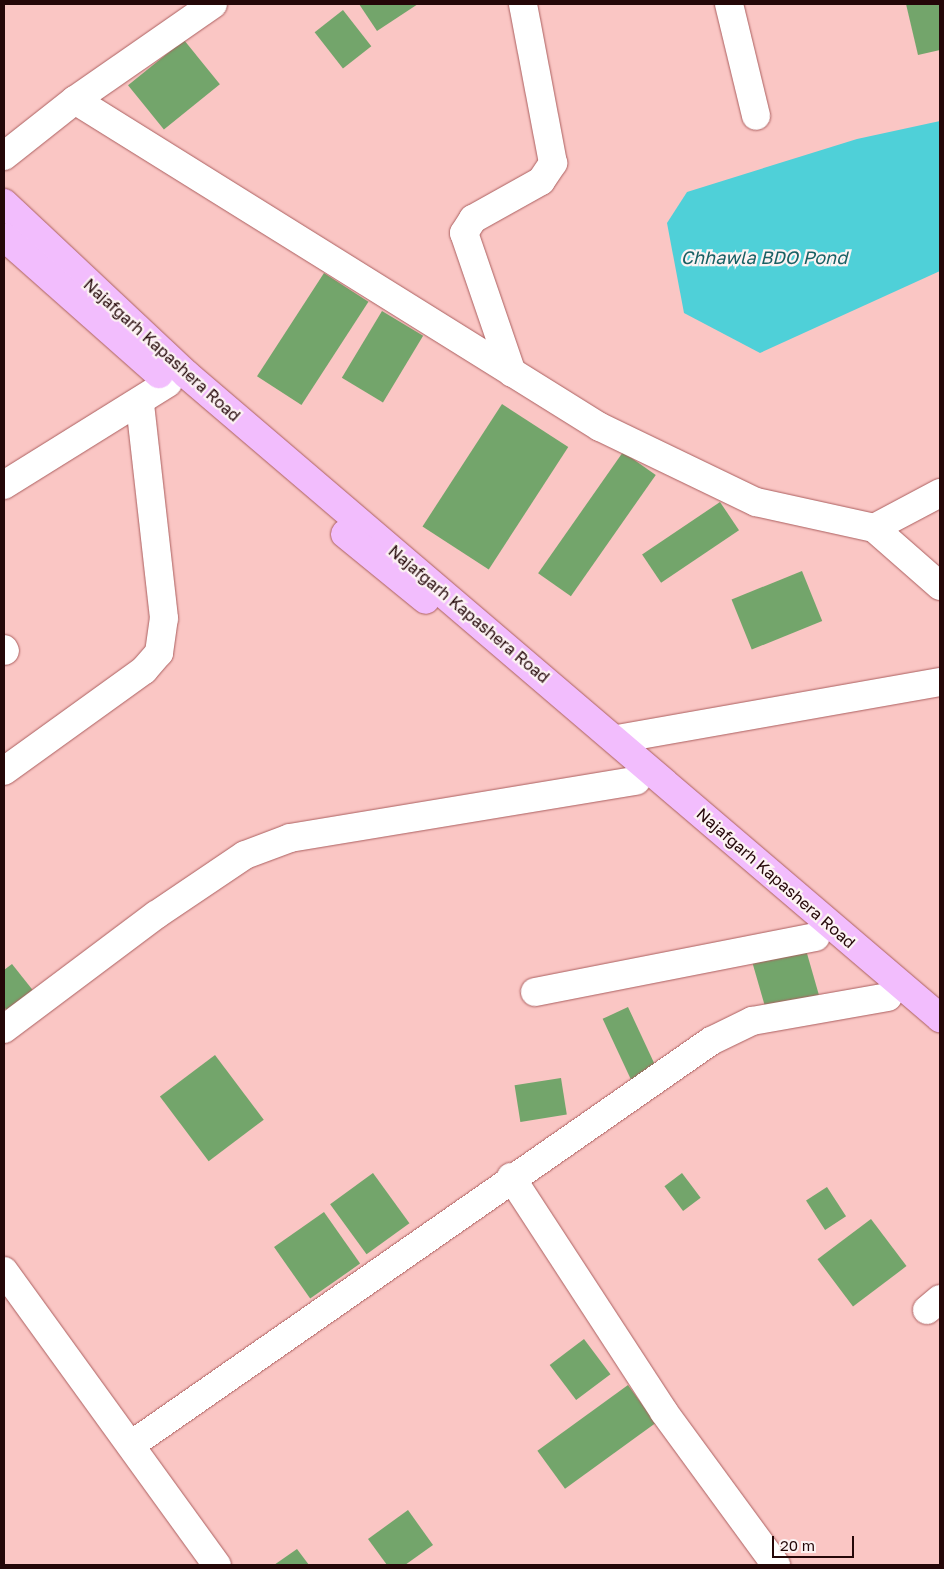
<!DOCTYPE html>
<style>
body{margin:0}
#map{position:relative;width:944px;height:1569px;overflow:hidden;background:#fac6c4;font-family:"Golos Text",sans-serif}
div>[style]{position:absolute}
.water>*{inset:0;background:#4fd0d8}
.building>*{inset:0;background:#73a56b;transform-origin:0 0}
.roads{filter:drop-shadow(0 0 1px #ab5f5f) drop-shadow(0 0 1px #ab5f5f)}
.minor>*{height:28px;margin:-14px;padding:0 14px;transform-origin:14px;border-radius:14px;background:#fff}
.major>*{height:28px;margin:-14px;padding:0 14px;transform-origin:14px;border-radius:14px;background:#f2bdfd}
span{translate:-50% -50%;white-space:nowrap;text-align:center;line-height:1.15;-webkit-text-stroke:4.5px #fcf3f3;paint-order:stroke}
.street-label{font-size:16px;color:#240708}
.water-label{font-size:18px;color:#186064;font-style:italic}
.frame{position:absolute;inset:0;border:5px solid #240708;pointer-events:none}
.scale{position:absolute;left:772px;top:1536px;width:82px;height:22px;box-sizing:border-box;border:2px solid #240708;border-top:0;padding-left:6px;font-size:15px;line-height:18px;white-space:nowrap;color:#240708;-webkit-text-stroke:4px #fcf3f3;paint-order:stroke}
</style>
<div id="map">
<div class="water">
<i style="clip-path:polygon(940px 121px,940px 271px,760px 353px,684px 313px,667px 223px,687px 192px,857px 139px)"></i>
</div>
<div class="building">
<i style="clip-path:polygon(359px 4px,418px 4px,377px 31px)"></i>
<i style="clip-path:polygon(906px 4px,940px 4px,940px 50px,918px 55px)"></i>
<i style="left:343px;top:10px;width:46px;height:36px;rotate:52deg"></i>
<i style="left:184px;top:40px;width:57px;height:72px;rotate:51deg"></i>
<i style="left:324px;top:273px;width:53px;height:123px;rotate:33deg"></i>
<i style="left:382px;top:311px;width:48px;height:78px;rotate:31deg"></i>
<i style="left:502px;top:404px;width:79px;height:146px;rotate:33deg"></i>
<i style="left:623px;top:452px;width:40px;height:148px;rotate:35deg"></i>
<i style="left:720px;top:502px;width:34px;height:94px;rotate:56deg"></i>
<i style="left:802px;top:571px;width:54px;height:76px;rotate:68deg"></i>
<i style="left:804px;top:943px;width:62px;height:55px;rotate:74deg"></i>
<i style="clip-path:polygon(12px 964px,39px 998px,13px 1018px,4px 1007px,4px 970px)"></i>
<i style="left:628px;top:1007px;width:70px;height:28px;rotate:65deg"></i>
<i style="left:215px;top:1055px;width:81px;height:69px;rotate:53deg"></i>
<i style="left:561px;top:1078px;width:37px;height:47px;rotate:81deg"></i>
<i style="left:373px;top:1173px;width:62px;height:53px;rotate:54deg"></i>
<i style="left:682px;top:1173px;width:31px;height:22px;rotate:53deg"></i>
<i style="left:827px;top:1187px;width:35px;height:25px;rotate:57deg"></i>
<i style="left:324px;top:1212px;width:63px;height:61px;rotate:55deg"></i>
<i style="left:871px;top:1219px;width:59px;height:67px;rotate:53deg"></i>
<i style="left:584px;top:1339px;width:44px;height:43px;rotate:53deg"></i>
<i style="left:628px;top:1385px;width:47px;height:112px;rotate:54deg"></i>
<i style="clip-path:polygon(408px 1510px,433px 1545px,405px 1565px,387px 1565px,368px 1539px)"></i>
<i style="clip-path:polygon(297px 1549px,309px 1565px,274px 1565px)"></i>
</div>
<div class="roads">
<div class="minor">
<i style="left:729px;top:4px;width:115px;rotate:76.4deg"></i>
<i style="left:75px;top:100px;width:619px;rotate:31.92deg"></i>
<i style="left:600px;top:427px;width:173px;rotate:25.7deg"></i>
<i style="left:756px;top:502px;width:121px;rotate:12.4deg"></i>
<i style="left:874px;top:528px;width:88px;rotate:41.3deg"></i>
<i style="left:4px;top:156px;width:90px;rotate:-38.3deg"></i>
<i style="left:75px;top:100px;width:168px;rotate:-34.8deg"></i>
<i style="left:512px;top:373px;width:148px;rotate:-108.9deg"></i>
<i style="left:464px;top:233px;width:17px;rotate:-57deg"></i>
<i style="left:473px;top:219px;width:78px;rotate:-29.2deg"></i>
<i style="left:541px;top:181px;width:22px;rotate:-56deg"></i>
<i style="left:553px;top:163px;width:162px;rotate:-100.7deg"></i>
<i style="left:4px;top:485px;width:193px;rotate:-31.9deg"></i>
<i style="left:874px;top:528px;width:75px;rotate:-27.9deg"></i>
<i style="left:4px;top:649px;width:2px;rotate:63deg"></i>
<i style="left:617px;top:739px;width:328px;rotate:-10deg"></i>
<i style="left:4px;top:771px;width:173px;rotate:-35.8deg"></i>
<i style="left:144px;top:670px;width:23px;rotate:-49deg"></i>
<i style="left:159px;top:653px;width:35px;rotate:-82deg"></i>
<i style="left:164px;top:618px;width:215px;rotate:-96.4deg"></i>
<i style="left:535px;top:992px;width:286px;rotate:-11.1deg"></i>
<i style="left:4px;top:1029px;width:190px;rotate:-36.9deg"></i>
<i style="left:156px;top:915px;width:107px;rotate:-34deg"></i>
<i style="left:245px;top:855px;width:48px;rotate:-20.7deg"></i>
<i style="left:290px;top:838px;width:351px;rotate:-9.4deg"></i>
<i style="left:511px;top:1177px;width:280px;rotate:56.9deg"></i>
<i style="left:664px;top:1412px;width:190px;rotate:53.8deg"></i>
<i style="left:4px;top:1271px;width:363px;rotate:54.1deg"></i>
<i style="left:927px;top:1310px;width:17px;rotate:-40deg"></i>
<i style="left:131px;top:1445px;width:707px;rotate:-34.86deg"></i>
<i style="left:711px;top:1041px;width:46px;rotate:-26deg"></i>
<i style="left:752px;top:1021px;width:138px;rotate:-10deg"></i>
</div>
<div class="major">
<i style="left:4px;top:203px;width:250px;rotate:43.2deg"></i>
<i style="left:186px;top:374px;width:992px;rotate:40.5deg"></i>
<i style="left:4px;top:237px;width:207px;rotate:41.5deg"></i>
<i style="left:345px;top:534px;width:104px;rotate:39.2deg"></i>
</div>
</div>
<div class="street-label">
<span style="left:162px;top:350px;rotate:42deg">Najafgarh Kapashera Road</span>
<span style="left:469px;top:614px;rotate:40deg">Najafgarh Kapashera Road</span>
<span style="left:776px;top:878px;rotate:41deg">Najafgarh Kapashera Road</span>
</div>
<div class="water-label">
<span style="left:764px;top:257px">Chhawla BDO Pond</span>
</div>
<div class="frame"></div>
<div class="scale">20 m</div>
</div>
